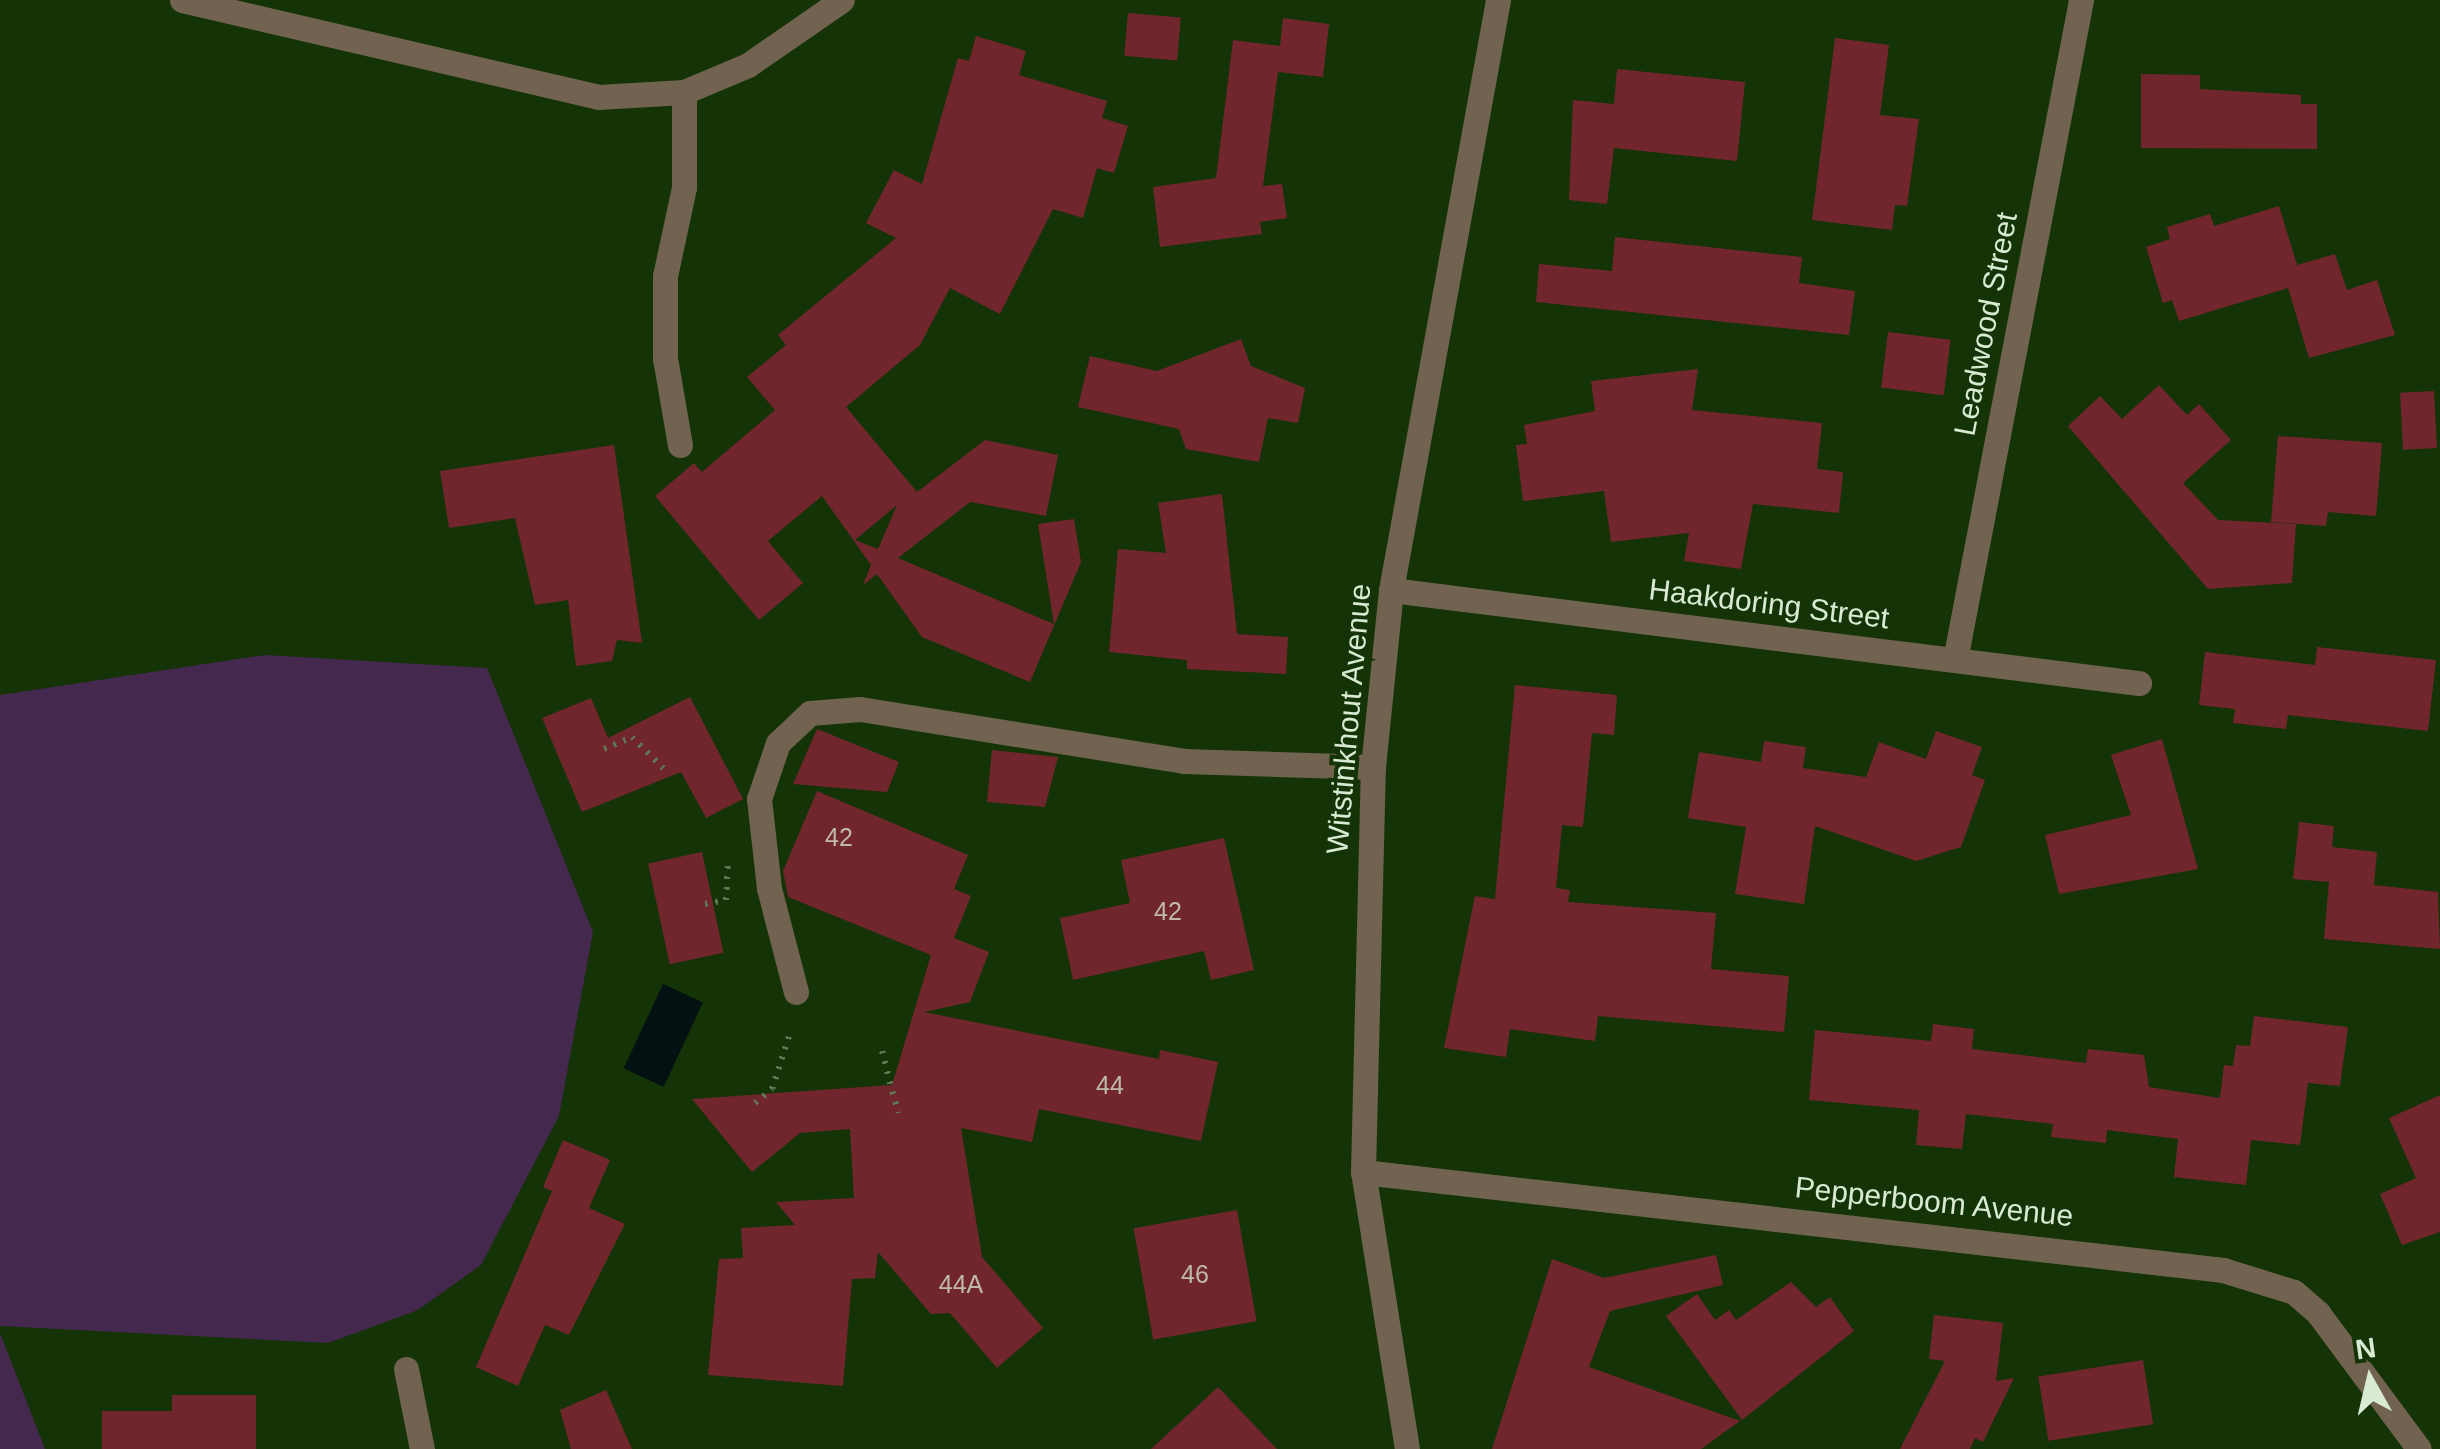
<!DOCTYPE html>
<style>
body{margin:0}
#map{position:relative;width:2440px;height:1449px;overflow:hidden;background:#143306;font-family:Arial,sans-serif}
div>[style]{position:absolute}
.green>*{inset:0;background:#45284e}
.water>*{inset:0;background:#041112;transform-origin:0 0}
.building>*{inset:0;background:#71262d;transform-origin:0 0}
.path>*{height:6px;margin-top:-3px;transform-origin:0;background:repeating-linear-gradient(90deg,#5e7853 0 2.5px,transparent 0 10.5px)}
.minor>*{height:25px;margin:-12.5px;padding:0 12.5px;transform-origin:12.5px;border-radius:12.5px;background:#71634f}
span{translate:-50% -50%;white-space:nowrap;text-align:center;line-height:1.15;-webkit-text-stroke:8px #143306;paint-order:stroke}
.number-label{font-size:25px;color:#bebaa9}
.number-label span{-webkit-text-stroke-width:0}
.street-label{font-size:30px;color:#d8ebd2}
.north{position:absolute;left:2320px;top:1329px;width:100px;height:100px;-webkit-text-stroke:8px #143306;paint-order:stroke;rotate:352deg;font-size:28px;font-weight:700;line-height:40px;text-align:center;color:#d8ebd2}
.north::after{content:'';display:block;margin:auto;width:35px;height:45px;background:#d8ebd2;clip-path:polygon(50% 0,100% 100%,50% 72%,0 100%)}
</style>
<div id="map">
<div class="green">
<i style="clip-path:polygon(265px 655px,487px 668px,593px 932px,559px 1116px,481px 1265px,418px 1310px,328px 1343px,0 1326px,0 695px)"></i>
<i style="clip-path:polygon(0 1333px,45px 1449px,0 1449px)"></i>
</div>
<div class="water">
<i style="left:663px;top:984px;width:44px;height:93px;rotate:25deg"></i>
</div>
<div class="building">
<i style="left:1128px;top:13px;width:53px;height:43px;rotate:5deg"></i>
<i style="clip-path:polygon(1283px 18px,1329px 24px,1323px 77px,1278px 72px,1263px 186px,1282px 184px,1287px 218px,1260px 222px,1262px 234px,1160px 247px,1153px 187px,1216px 178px,1233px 40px,1280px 46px)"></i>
<i style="clip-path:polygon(evenodd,976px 36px,1026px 51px,1019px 75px,1107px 101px,1102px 118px,1128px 126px,1114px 173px,1097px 168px,1083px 218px,1053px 209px,1000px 314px,950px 288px,920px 345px,846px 407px,917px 492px,985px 440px,1058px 455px,1046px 516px,970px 502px,898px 558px,1054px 624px,1038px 524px,1074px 519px,1081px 562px,1030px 682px,922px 637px,877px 574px,863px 585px,871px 565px,822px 496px,768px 541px,803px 583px,759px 620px,655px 496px,694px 463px,702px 472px,775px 410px,747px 377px,786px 345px,778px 335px,896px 238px,866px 223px,894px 170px,922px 184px,958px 58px,969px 61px,976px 36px,897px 505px,878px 549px,855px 540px,897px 505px)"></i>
<i style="clip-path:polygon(1835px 38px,1889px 45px,1880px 115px,1919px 119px,1907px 206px,1895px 205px,1892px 230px,1812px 220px)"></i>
<i style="clip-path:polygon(1617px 69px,1745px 82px,1737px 161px,1614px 148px,1607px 204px,1569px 200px,1573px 100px,1614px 104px)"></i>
<i style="clip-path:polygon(2141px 74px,2200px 75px,2200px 89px,2301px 95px,2301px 104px,2317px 104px,2317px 149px,2141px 148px)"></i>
<i style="clip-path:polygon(2279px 206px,2297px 265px,2335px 254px,2347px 290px,2377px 280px,2395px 335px,2309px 358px,2288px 288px,2179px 321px,2172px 300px,2163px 303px,2146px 247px,2170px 239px,2167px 227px,2210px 214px,2214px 226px)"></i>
<i style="clip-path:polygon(1615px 237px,1802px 257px,1799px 283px,1855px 291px,1849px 335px,1536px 302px,1539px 264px,1612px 271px)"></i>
<i style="left:1888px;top:332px;width:63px;height:56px;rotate:7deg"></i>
<i style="clip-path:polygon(1241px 339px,1251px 366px,1305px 388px,1298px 423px,1268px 418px,1259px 462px,1186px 449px,1179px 429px,1078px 407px,1090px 356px,1157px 371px)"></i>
<i style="clip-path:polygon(1698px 369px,1692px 410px,1822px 423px,1817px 469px,1843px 472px,1839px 513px,1753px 504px,1741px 569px,1684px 561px,1689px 533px,1611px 542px,1604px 491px,1523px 501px,1516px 445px,1527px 444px,1524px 425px,1595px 411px,1591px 381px)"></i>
<i style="clip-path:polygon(2159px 385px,2187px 415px,2199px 404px,2231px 440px,2183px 483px,2218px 520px,2296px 524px,2292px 583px,2208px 589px,2068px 426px,2100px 396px,2122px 419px)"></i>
<i style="left:2434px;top:391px;width:57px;height:34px;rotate:87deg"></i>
<i style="clip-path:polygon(2278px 436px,2382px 443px,2376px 516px,2328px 512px,2326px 526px,2271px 522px)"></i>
<i style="clip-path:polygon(614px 445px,642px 643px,617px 640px,612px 661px,576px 666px,568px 600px,535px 605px,515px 518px,449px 528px,440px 471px)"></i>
<i style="clip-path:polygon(1222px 494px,1237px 634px,1288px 637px,1286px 674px,1187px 669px,1187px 660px,1109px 652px,1118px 549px,1166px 553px,1158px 503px)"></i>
<i style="clip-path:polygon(2317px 647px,2436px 660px,2428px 731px,2288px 715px,2286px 729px,2233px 723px,2235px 709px,2199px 705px,2205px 652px,2315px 665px)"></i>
<i style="clip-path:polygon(1515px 685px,1617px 695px,1614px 735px,1592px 733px,1583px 827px,1562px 825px,1556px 888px,1570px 890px,1568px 902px,1716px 913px,1711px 969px,1789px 976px,1784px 1032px,1598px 1016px,1595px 1041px,1510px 1029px,1506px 1057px,1444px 1048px,1475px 896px,1495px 899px)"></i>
<i style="clip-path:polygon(690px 697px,743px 799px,706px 818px,681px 772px,582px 812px,542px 718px,591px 698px,608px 738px)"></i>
<i style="clip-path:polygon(817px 729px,899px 762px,887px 792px,793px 784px)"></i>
<i style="clip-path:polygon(1936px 731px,1982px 747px,1972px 775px,1985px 780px,1961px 847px,1916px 861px,1815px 826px,1804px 904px,1735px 894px,1746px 827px,1688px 818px,1699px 752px,1761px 762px,1764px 741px,1806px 747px,1803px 768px,1866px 777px,1879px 742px,1926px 759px)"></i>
<i style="clip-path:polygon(2162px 739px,2198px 869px,2059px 894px,2045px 835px,2131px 815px,2111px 755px)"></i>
<i style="clip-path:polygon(992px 750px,1058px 757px,1045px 807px,987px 802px)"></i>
<i style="clip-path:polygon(817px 791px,968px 855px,954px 889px,971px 896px,954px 938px,989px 952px,970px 1002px,924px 1012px,1159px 1059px,1160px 1050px,1218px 1062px,1201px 1141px,1039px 1109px,1032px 1142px,961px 1128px,982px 1257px,1043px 1328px,997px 1368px,950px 1313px,931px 1314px,878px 1252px,875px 1278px,852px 1279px,843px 1386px,708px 1375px,719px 1259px,743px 1258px,741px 1228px,795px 1225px,776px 1202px,854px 1198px,850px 1129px,800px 1133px,752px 1172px,692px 1099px,892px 1085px,931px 955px,788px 897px,783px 871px)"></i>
<i style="clip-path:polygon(2299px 822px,2334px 826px,2332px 847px,2377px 852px,2374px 885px,2438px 892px,2440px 949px,2324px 939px,2329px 882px,2293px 879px)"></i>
<i style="clip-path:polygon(1224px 838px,1254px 970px,1211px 980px,1204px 951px,1073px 980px,1060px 918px,1130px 903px,1121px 860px)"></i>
<i style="left:702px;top:852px;width:103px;height:55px;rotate:78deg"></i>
<i style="clip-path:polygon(2254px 1016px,2348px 1027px,2340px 1086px,2308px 1083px,2300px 1145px,2251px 1140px,2246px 1185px,2174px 1177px,2178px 1139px,2107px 1130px,2106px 1143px,2051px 1137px,2053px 1124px,1966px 1114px,1962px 1149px,1916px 1145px,1919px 1110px,1809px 1100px,1815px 1030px,1931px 1041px,1933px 1024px,1974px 1029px,1972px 1049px,2086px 1063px,2088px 1049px,2144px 1055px,2149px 1087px,2220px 1098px,2224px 1065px,2233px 1066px,2236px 1045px,2250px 1046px)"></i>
<i style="clip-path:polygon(2440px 1095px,2440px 1232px,2402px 1245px,2380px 1194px,2416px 1178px,2389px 1118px)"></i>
<i style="clip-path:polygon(563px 1140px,610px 1160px,589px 1208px,625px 1224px,569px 1335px,545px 1325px,518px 1386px,476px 1367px,552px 1191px,543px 1187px)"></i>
<i style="left:1237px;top:1210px;width:113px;height:105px;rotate:80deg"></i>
<i style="clip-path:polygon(1716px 1255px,1723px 1285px,1610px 1311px,1589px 1367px,1740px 1421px,1701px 1449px,1492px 1449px,1552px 1259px,1604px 1278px)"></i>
<i style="clip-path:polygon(1791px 1282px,1816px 1307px,1830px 1297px,1854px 1331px,1742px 1420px,1666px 1316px,1697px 1294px,1715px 1320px,1729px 1310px,1736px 1320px)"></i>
<i style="clip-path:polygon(1934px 1315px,2003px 1323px,1996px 1381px,2014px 1378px,1983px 1442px,1975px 1438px,1970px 1449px,1900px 1449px,1945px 1361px,1929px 1359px)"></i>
<i style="left:2143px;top:1360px;width:65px;height:106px;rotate:81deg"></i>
<i style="clip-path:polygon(1218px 1387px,1277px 1449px,1151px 1449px)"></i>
<i style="clip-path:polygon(606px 1390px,632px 1449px,571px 1449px,560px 1410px)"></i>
<i style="clip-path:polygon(172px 1395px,256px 1395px,256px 1449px,102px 1449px,102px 1411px,172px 1411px)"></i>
</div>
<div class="path">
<i style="left:604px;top:749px;width:30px;rotate:-23deg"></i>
<i style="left:632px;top:737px;width:48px;rotate:45deg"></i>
<i style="left:705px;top:904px;width:21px;rotate:-11deg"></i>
<i style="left:726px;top:900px;width:41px;rotate:-87.2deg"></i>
<i style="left:882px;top:1051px;width:64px;rotate:75.5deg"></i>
<i style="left:755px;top:1103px;width:22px;rotate:-39deg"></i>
<i style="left:772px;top:1089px;width:56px;rotate:-72.2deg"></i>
</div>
<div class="minor">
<i style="left:182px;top:0;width:427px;rotate:13.1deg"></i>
<i style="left:598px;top:97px;width:86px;rotate:-3.3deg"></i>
<i style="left:684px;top:92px;width:69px;rotate:-22.9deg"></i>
<i style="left:748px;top:65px;width:114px;rotate:-34.7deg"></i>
<i style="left:680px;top:445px;width:88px;rotate:-99.8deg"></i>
<i style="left:665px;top:358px;width:82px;rotate:-90deg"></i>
<i style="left:665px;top:276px;width:91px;rotate:-77.9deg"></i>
<i style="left:684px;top:187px;width:95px;rotate:-90deg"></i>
<i style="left:1391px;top:590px;width:754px;rotate:7.09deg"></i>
<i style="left:1955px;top:660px;width:672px;rotate:-79.19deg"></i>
<i style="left:796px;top:992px;width:107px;rotate:-104.6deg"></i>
<i style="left:769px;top:888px;width:90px;rotate:-96.4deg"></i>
<i style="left:759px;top:799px;width:59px;rotate:-71.3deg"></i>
<i style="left:778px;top:743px;width:44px;rotate:-43.2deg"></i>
<i style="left:810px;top:713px;width:50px;rotate:-4.6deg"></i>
<i style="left:860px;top:709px;width:328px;rotate:9.1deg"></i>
<i style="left:1184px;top:761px;width:189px;rotate:1.8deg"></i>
<i style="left:1363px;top:1172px;width:866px;rotate:6.5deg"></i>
<i style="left:2223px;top:1270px;width:74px;rotate:17.2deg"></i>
<i style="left:2294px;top:1292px;width:32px;rotate:41deg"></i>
<i style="left:2318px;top:1313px;width:169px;rotate:53.4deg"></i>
<i style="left:406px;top:1369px;width:82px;rotate:78.7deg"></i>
<i style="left:1407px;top:1449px;width:280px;rotate:-99deg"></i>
<i style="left:1363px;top:1172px;width:405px;rotate:-88.6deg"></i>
<i style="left:1373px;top:767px;width:178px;rotate:-84.2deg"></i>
<i style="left:1391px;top:590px;width:600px;rotate:-79.72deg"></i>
</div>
<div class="number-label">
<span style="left:839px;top:837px">42</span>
<span style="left:1168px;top:911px">42</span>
<span style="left:1110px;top:1085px">44</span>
<span style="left:1195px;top:1274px">46</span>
<span style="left:961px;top:1284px">44A</span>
</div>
<div class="street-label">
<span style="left:1986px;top:324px;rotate:-79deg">Leadwood Street</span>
<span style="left:1769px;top:604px;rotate:7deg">Haakdoring Street</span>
<span style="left:1349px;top:719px;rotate:-85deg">Witstinkhout Avenue</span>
<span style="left:1934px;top:1202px;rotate:6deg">Pepperboom Avenue</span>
</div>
<div class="north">N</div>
</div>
